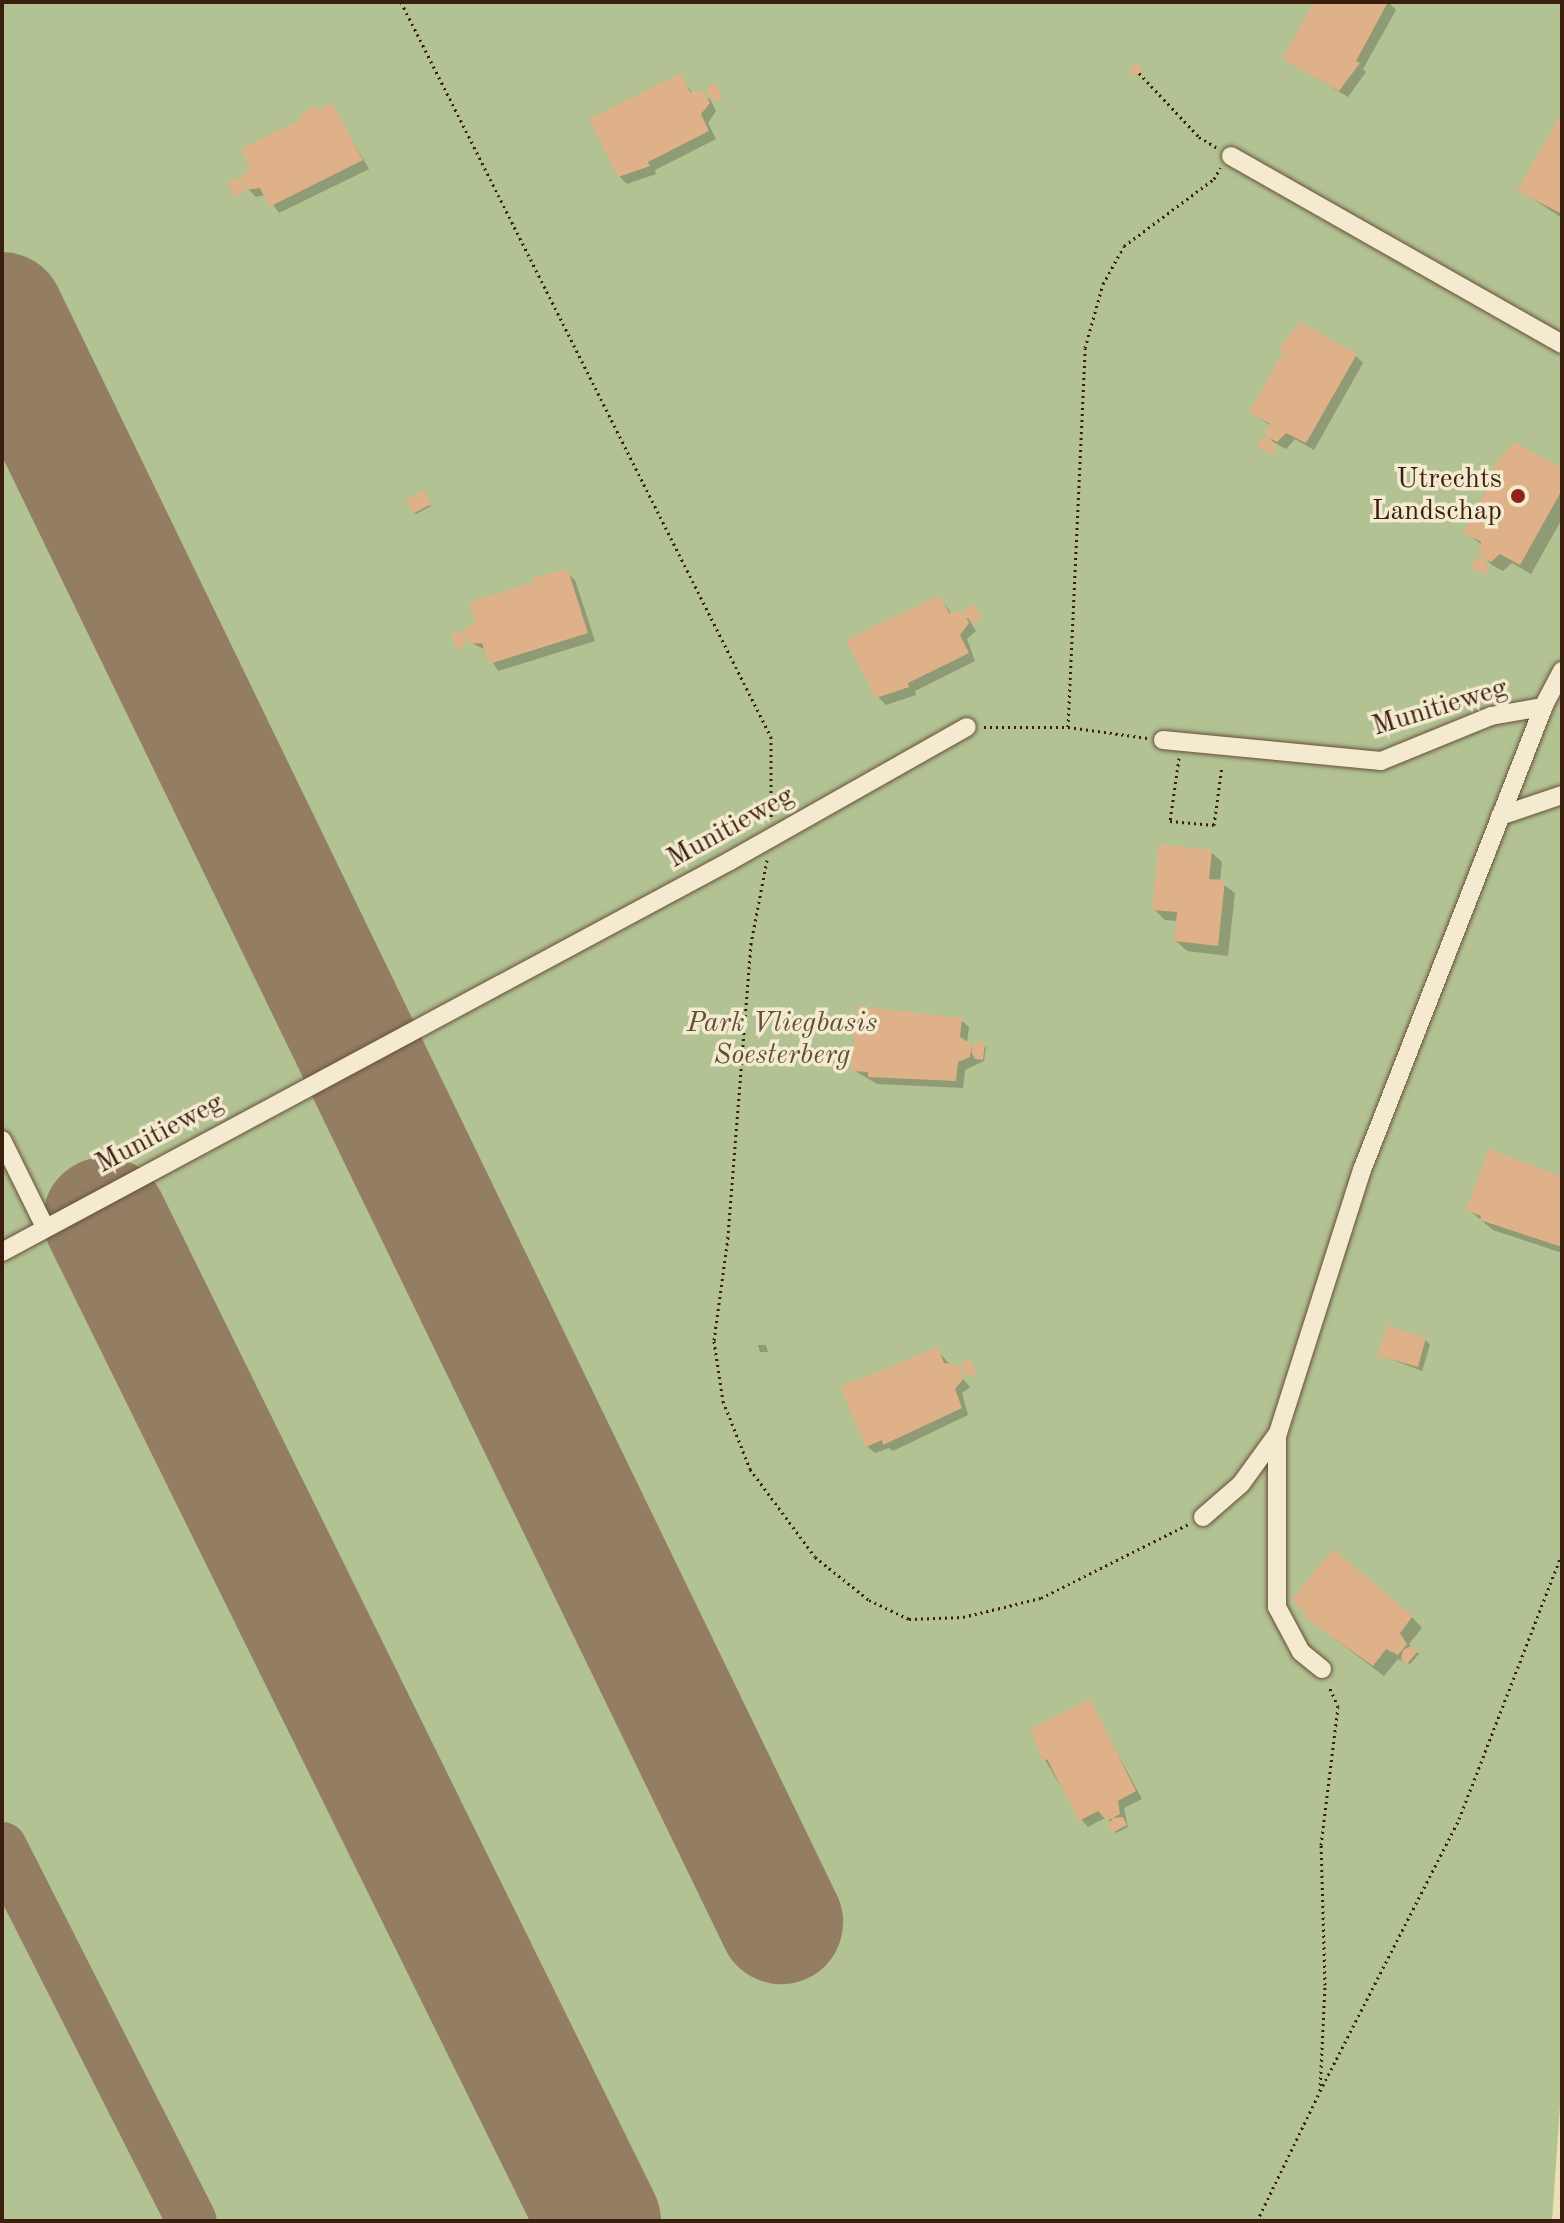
<!DOCTYPE html>
<style>
body{margin:0}
#map{position:relative;width:1564px;height:2223px;overflow:hidden;background:#ecdeb7;font-family:"Old Standard TT",serif}
div>[style]{position:absolute}
.green>*{inset:0;background:#b2c293}
.shadow>*{inset:0;background:#0003}
.taxiway>*{height:50px;margin:-25px;padding:0 25px;transform-origin:25px;border-radius:25px;background:#947e63}
.runway>*{height:124px;margin:-62px;padding:0 62px;transform-origin:62px;border-radius:62px;background:#947e63}
.building>*{inset:0;background:#dfb188;transform-origin:0 0}
.round{border-radius:50%}
.path>*{height:3px;margin-top:-1.5px;transform-origin:0;background:repeating-linear-gradient(90deg,#3c1e0f 0 2px,transparent 0 6px)}
.roads{filter:drop-shadow(0 0 2px #684e39) drop-shadow(0 0 2px #684e39)}
.minor>*{height:18px;margin:-9px;padding:0 9px;transform-origin:9px;border-radius:9px;background:#f3ead0}
.dots>*{width:22px;height:22px;translate:-50% -50%;box-sizing:border-box;border:4px solid #f3ead0;border-radius:50%}
span{translate:-50% -50%;white-space:nowrap;text-align:center;line-height:1.15;-webkit-text-stroke:7px #f3ead0;paint-order:stroke}
.poi-label{font-size:28px;color:#3c1e0f}
.right{translate:-100% -50%;text-align:right}
.street-label{font-size:28px;color:#3c1e0f}
.park-label{font-size:28px;color:#5f4f37;font-style:italic}
.frame{position:absolute;inset:0;border:4px solid #3c1e0f;pointer-events:none}
</style>
<div id="map">
<div class="green">
<i style="clip-path:polygon(2px 2px,1562px 2px,1562px 2077px,1552px 2221px,2px 2221px)"></i>
</div>
<div class="shadow">
<i style="clip-path:polygon(1316px 2px,1388px 2px,1396px 10px,1363px 69px,1366px 72px,1348px 97px,1285px 59px)"></i>
<i style="clip-path:polygon(1136px 65px,1141px 68px,1137px 75px,1132px 70px)"></i>
<i style="clip-path:polygon(680px 76px,693px 94px,710px 99px,716px 111px,708px 123px,716px 139px,655px 170px,656px 174px,627px 184px,619px 176px)"></i>
<i style="clip-path:polygon(332px 106px,369px 169px,279px 213px,266px 195px,256px 197px,248px 189px,315px 108px,319px 112px)"></i>
<i style="clip-path:polygon(1562px 116px,1562px 218px,1519px 190px)"></i>
<i style="clip-path:polygon(1355px 355px,1363px 363px,1314px 450px,1295px 439px,1286px 449px,1273px 442px,1267px 435px,1271px 426px,1251px 412px)"></i>
<i style="clip-path:polygon(1562px 470px,1562px 519px,1531px 574px,1512px 563px,1503px 571px,1492px 565px,1481px 554px,1483px 546px,1466px 532px,1499px 472px)"></i>
<i style="clip-path:polygon(425px 494px,431px 506px,416px 514px,414px 512px)"></i>
<i style="clip-path:polygon(567px 573px,575px 580px,595px 641px,498px 671px,486px 650px,471px 643px,537px 583px)"></i>
<i style="clip-path:polygon(940px 597px,952px 615px,968px 618px,976px 631px,967px 639px,975px 661px,915px 691px,916px 695px,886px 705px,878px 697px)"></i>
<i style="clip-path:polygon(1211px 852px,1222px 862px,1220px 882px,1235px 893px,1228px 956px,1187px 951px,1176px 941px,1178px 921px,1165px 920px,1154px 909px)"></i>
<i style="clip-path:polygon(961px 1020px,969px 1027px,967px 1044px,974px 1049px,986px 1047px,984px 1061px,965px 1070px,963px 1088px,877px 1084px,853px 1070px)"></i>
<i style="clip-path:polygon(1562px 1179px,1562px 1253px,1493px 1230px,1469px 1210px)"></i>
<i style="clip-path:polygon(1425px 1340px,1430px 1345px,1422px 1371px,1380px 1355px)"></i>
<i style="clip-path:polygon(758px 1345px,766px 1345px,768px 1352px,760px 1352px)"></i>
<i style="clip-path:polygon(937px 1350px,970px 1387px,962px 1393px,968px 1415px,893px 1451px,889px 1448px,875px 1453px,867px 1446px)"></i>
<i style="clip-path:polygon(1305px 1616px,1412px 1617px,1422px 1628px,1409px 1644px,1419px 1654px,1410px 1664px,1398px 1659px,1384px 1676px)"></i>
<i style="clip-path:polygon(1089px 1701px,1142px 1799px,1124px 1808px,1128px 1827px,1116px 1833px,1107px 1817px,1088px 1827px,1081px 1819px,1045px 1760px)"></i>
</div>
<div class="taxiway">
<i style="left:2px;top:1847px;width:419px;rotate:63.1deg"></i>
</div>
<div class="runway">
<i style="left:2px;top:314px;width:1787px;rotate:64.15deg"></i>
<i style="left:105px;top:1219px;width:1117px;rotate:63.76deg"></i>
</div>
<div class="building">
<i style="clip-path:polygon(1314px 2px,1388px 2px,1356px 61px,1360px 63px,1339px 91px,1282px 59px)"></i>
<i class="round" style="left:1129.5px;top:63.5px;width:11px;height:11px"></i>
<i style="clip-path:polygon(681px 73px,690px 92px,703px 91px,710px 103px,701px 114px,709px 131px,648px 162px,650px 166px,618px 177px,589px 119px)"></i>
<i style="clip-path:polygon(715px 83px,723px 98px,715px 102px,708px 96px,708px 87px)"></i>
<i style="clip-path:polygon(332px 103px,363px 160px,269px 207px,260px 188px,247px 190px,240px 178px,250px 168px,241px 149px,303px 118px,300px 114px,316px 106px,318px 111px)"></i>
<i style="clip-path:polygon(1562px 112px,1562px 214px,1517px 191px)"></i>
<i style="clip-path:polygon(236px 178px,243px 184px,243px 193px,235px 197px,228px 182px)"></i>
<i style="clip-path:polygon(1300px 322px,1357px 354px,1306px 443px,1286px 433px,1277px 442px,1264px 435px,1270px 424px,1249px 412px,1283px 352px,1278px 349px)"></i>
<i style="clip-path:polygon(1261px 439px,1271px 439px,1276px 447px,1272px 455px,1257px 447px)"></i>
<i style="clip-path:polygon(1514px 442px,1562px 468px,1562px 490px,1520px 565px,1500px 554px,1491px 562px,1485px 559px,1479px 554px,1481px 542px,1463px 532px,1497px 471px,1492px 468px)"></i>
<i style="left:424px;top:490px;width:16px;height:20px;rotate:63deg"></i>
<i style="clip-path:polygon(1475px 559px,1484px 559px,1489px 567px,1485px 575px,1471px 567px)"></i>
<i style="clip-path:polygon(568px 570px,588px 633px,489px 664px,482px 643px,469px 644px,464px 629px,475px 622px,469px 603px,534px 582px,533px 577px)"></i>
<i style="clip-path:polygon(940px 595px,949px 613px,963px 611px,969px 623px,960px 635px,969px 653px,908px 683px,909px 687px,876px 698px,846px 640px)"></i>
<i style="clip-path:polygon(974px 604px,982px 619px,974px 623px,966px 617px,966px 608px)"></i>
<i style="clip-path:polygon(459px 631px,466px 637px,464px 647px,456px 649px,451px 633px)"></i>
<i style="clip-path:polygon(1159px 844px,1212px 850px,1209px 879px,1225px 880px,1218px 946px,1174px 941px,1177px 912px,1152px 910px)"></i>
<i style="clip-path:polygon(857px 1006px,962px 1018px,960px 1037px,972px 1044px,970px 1057px,958px 1062px,956px 1081px,868px 1077px,868px 1072px,851px 1071px)"></i>
<i style="clip-path:polygon(976px 1042px,985px 1043px,983px 1060px,975px 1059px,971px 1051px)"></i>
<i style="clip-path:polygon(1489px 1149px,1562px 1177px,1562px 1247px,1480px 1220px,1481px 1216px,1466px 1210px)"></i>
<i style="clip-path:polygon(1388px 1321px,1389px 1327px,1426px 1338px,1418px 1367px,1380px 1356px,1376px 1360px)"></i>
<i style="clip-path:polygon(938px 1347px,944px 1363px,957px 1364px,964px 1378px,955px 1389px,962px 1408px,883px 1445px,882px 1440px,866px 1447px,840px 1387px)"></i>
<i style="clip-path:polygon(970px 1359px,977px 1374px,969px 1377px,962px 1371px,962px 1362px)"></i>
<i style="clip-path:polygon(1333px 1549px,1413px 1616px,1400px 1633px,1407px 1644px,1398px 1655px,1386px 1649px,1373px 1666px,1303px 1616px,1306px 1612px,1291px 1600px)"></i>
<i style="clip-path:polygon(1411px 1646px,1418px 1651px,1407px 1664px,1401px 1659px,1403px 1650px)"></i>
<i style="clip-path:polygon(1090px 1699px,1136px 1791px,1118px 1801px,1120px 1814px,1107px 1821px,1098px 1811px,1079px 1821px,1047px 1759px,1043px 1762px,1031px 1729px)"></i>
<i style="clip-path:polygon(1123px 1817px,1127px 1825px,1112px 1833px,1108px 1825px,1113px 1818px)"></i>
</div>
<div class="path">
<i style="left:401px;top:2px;width:823px;rotate:63.28deg"></i>
<i style="left:771px;top:737px;width:80px;rotate:90deg"></i>
<i style="left:1139px;top:73px;width:88px;rotate:46.8deg"></i>
<i style="left:1199px;top:137px;width:21px;rotate:31deg"></i>
<i style="left:984px;top:727px;width:84px"></i>
<i style="left:1068px;top:727px;width:80px;rotate:7.9deg"></i>
<i style="left:1068px;top:727px;width:379px;rotate:-87.4deg"></i>
<i style="left:1085px;top:348px;width:66px;rotate:-74.3deg"></i>
<i style="left:1103px;top:284px;width:43px;rotate:-61.1deg"></i>
<i style="left:1124px;top:246px;width:112px;rotate:-36.7deg"></i>
<i style="left:1214px;top:179px;width:13px;rotate:-61deg"></i>
<i style="left:1179px;top:758px;width:64px;rotate:98.1deg"></i>
<i style="left:1170px;top:821px;width:44px;rotate:5.2deg"></i>
<i style="left:1214px;top:825px;width:60px;rotate:-82.3deg"></i>
<i style="left:767px;top:860px;width:85px;rotate:100.9deg"></i>
<i style="left:751px;top:943px;width:295px;rotate:94.5deg"></i>
<i style="left:728px;top:1237px;width:105px;rotate:97.7deg"></i>
<i style="left:714px;top:1341px;width:61px;rotate:81.5deg"></i>
<i style="left:723px;top:1401px;width:73px;rotate:68.3deg"></i>
<i style="left:750px;top:1469px;width:109px;rotate:53.5deg"></i>
<i style="left:815px;top:1557px;width:69px;rotate:38.5deg"></i>
<i style="left:869px;top:1600px;width:44px;rotate:25.4deg"></i>
<i style="left:909px;top:1619px;width:54px;rotate:-2.1deg"></i>
<i style="left:963px;top:1617px;width:80px;rotate:-13.7deg"></i>
<i style="left:1041px;top:1598px;width:165px;rotate:-26.6deg"></i>
<i style="left:1320px;top:2091px;width:305px;rotate:-62.9deg"></i>
<i style="left:1459px;top:1819px;width:284px;rotate:-68.8deg"></i>
<i style="left:1257px;top:2221px;width:144px;rotate:-64.1deg"></i>
<i style="left:1320px;top:2091px;width:106px;rotate:-87.3deg"></i>
<i style="left:1325px;top:1985px;width:140px;rotate:-91.6deg"></i>
<i style="left:1321px;top:1845px;width:139px;rotate:-83deg"></i>
<i style="left:1338px;top:1707px;width:23px;rotate:-113deg"></i>
</div>
<div class="roads">
<div class="minor">
<i style="left:1231px;top:156px;width:381px;rotate:29.6deg"></i>
<i style="left:1163px;top:740px;width:219px;rotate:5.5deg"></i>
<i style="left:1381px;top:761px;width:119px;rotate:-22.2deg"></i>
<i style="left:1491px;top:716px;width:53px;rotate:-9.8deg"></i>
<i style="left:1500px;top:816px;width:65px;rotate:-18.7deg"></i>
<i style="left:2px;top:1140px;width:97px;rotate:63.7deg"></i>
<i style="left:2px;top:1252px;width:826px;rotate:-28.24deg"></i>
<i style="left:730px;top:861px;width:272px;rotate:-29.5deg"></i>
<i style="left:1277px;top:1437px;width:170px;rotate:90deg"></i>
<i style="left:1277px;top:1607px;width:51px;rotate:61.9deg"></i>
<i style="left:1301px;top:1652px;width:27px;rotate:39deg"></i>
<i style="left:1203px;top:1517px;width:50px;rotate:-41deg"></i>
<i style="left:1241px;top:1484px;width:63px;rotate:-54deg"></i>
<i style="left:1278px;top:1433px;width:276px;rotate:-72.3deg"></i>
<i style="left:1362px;top:1170px;width:497px;rotate:-68.6deg"></i>
<i style="left:1543px;top:707px;width:41px;rotate:-62.2deg"></i>
</div>
</div>
<div class="dots">
<i style="left:1518px;top:496px;background:#8f2418"></i>
</div>
<div class="poi-label">
<span class="right" style="left:1502px;top:496px">Utrechts<br>Landschap</span>
</div>
<div class="street-label">
<span style="left:1440px;top:708px;rotate:-17deg">Munitieweg</span>
<span style="left:731px;top:828px;rotate:-29deg">Munitieweg</span>
<span style="left:160px;top:1134px;rotate:-28deg">Munitieweg</span>
</div>
<div class="park-label">
<span style="left:782px;top:1040px">Park Vliegbasis<br>Soesterberg</span>
</div>
<div class="frame"></div>
</div>
